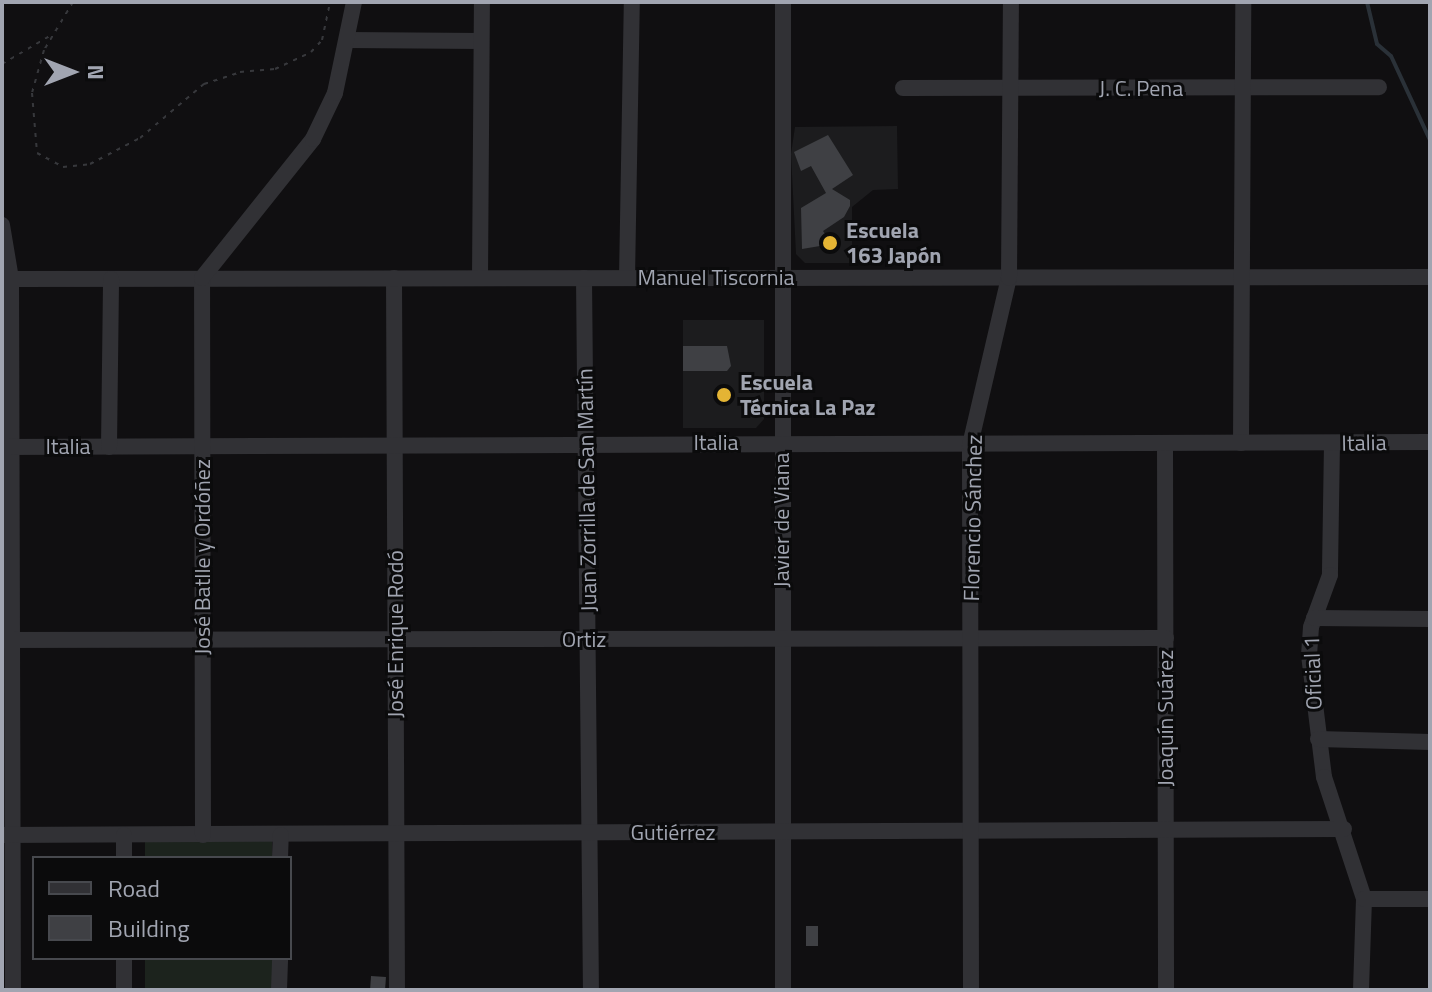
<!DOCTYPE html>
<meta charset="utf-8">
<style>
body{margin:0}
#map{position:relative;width:1432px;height:992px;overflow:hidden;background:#100f11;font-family:"Titillium Web",sans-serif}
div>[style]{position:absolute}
.built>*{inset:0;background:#1c1c1e}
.green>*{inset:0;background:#1c231d;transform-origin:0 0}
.stream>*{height:4px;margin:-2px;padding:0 2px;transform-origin:2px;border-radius:2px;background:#2a3138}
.building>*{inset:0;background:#3f4044;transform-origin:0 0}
.path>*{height:2px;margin-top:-1px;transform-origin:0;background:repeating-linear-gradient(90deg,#37383c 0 4px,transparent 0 10px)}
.minor>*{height:16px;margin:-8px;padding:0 8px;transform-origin:8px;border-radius:8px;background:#313135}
.dots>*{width:22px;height:22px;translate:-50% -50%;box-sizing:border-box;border:4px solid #0b0b0c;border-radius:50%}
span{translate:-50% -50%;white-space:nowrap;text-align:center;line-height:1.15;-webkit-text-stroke:6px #0b0b0c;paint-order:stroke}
.street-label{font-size:22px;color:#a1a5b1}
.poi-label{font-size:22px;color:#a1a5b1;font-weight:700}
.left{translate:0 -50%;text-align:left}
.frame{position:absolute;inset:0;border:4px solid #a1a5b1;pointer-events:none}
.legend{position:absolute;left:32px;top:856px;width:260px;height:104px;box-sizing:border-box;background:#0b0b0c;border:2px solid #47494e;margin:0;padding:10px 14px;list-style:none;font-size:24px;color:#a1a5b1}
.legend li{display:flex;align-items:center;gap:16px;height:40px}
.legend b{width:40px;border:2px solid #47494e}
.north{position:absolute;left:32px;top:32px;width:80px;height:80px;-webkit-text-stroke:6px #0b0b0c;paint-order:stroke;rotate:90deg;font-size:22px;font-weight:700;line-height:32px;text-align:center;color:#a1a5b1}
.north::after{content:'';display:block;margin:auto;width:28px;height:36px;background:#a1a5b1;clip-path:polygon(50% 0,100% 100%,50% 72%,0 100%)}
</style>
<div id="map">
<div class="built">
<i style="clip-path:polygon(897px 126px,898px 189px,873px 190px,852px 207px,852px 263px,805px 263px,796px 254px,791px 154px,795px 127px)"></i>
<i style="clip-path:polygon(683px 320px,764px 320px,764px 419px,756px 428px,683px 428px)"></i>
</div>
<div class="green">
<i style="left:145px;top:840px;width:127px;height:18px"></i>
<i style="left:145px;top:958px;width:127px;height:31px"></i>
</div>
<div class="stream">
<i style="left:1367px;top:2px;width:43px;rotate:76.6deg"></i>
<i style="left:1377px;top:44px;width:18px;rotate:41deg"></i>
<i style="left:1391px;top:56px;width:93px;rotate:65.1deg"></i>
</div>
<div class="building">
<i style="clip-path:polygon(828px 135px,853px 175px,832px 189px,850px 200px,850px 206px,844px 217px,823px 231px,832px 244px,802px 249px,801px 208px,826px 193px,811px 166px,801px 171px,794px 152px)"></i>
<i style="clip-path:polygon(683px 346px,727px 346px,731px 366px,727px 371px,683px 371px)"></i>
<i style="left:806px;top:926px;width:12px;height:20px"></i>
<i style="left:371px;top:976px;width:15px;height:14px;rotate:4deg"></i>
</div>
<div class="path">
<i style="left:73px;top:2px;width:56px;rotate:121.1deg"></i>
<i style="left:44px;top:50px;width:45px;rotate:105.6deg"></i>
<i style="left:32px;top:93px;width:60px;rotate:85.2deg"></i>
<i style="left:37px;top:153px;width:30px;rotate:28deg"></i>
<i style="left:63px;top:167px;width:27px;rotate:-6deg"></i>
<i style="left:90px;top:164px;width:56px;rotate:-27.5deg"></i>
<i style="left:140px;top:138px;width:84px;rotate:-40.2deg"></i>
<i style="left:204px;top:84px;width:38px;rotate:-18deg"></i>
<i style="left:240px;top:72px;width:35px;rotate:-5deg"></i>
<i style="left:275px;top:69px;width:40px;rotate:-25deg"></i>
<i style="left:311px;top:52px;width:16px;rotate:-47deg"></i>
<i style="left:322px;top:40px;width:39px;rotate:-78deg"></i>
<i style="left:2px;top:64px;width:59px;rotate:-30.5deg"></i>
</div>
<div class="minor">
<i style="left:783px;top:2px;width:988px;rotate:90deg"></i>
<i style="left:347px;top:40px;width:134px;rotate:0.4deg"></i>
<i style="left:903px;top:88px;width:476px;rotate:-0.1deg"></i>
<i style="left:2px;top:225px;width:55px;rotate:80.5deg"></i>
<i style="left:11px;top:279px;width:711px;rotate:89.84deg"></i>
<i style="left:394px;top:278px;width:712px;rotate:89.76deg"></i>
<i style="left:480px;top:278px;width:276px;rotate:-89.6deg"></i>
<i style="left:584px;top:278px;width:712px;rotate:89.44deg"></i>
<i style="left:627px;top:278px;width:276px;rotate:-89deg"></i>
<i style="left:2px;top:279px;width:1428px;rotate:-0.08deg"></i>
<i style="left:1241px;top:443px;width:441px;rotate:-89.7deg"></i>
<i style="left:1332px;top:443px;width:132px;rotate:90.9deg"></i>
<i style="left:1330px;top:575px;width:55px;rotate:110.1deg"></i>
<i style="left:1311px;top:627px;width:28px;rotate:94deg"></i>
<i style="left:1309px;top:655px;width:123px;rotate:83deg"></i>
<i style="left:1324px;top:777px;width:128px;rotate:71.8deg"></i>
<i style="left:1364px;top:899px;width:91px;rotate:91.9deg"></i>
<i style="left:1165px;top:446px;width:544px;rotate:89.89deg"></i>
<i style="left:2px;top:447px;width:1428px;rotate:-0.2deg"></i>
<i style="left:109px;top:447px;width:168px;rotate:-89.3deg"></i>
<i style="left:1314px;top:618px;width:116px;rotate:0.5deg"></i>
<i style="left:2px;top:640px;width:1164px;rotate:-0.1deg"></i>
<i style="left:1318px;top:739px;width:112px;rotate:1.5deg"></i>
<i style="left:2px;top:835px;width:1342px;rotate:-0.26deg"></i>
<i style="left:124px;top:835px;width:23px;rotate:90deg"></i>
<i style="left:203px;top:835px;width:557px;rotate:-90.1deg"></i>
<i style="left:202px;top:278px;width:178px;rotate:-51.4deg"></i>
<i style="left:313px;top:139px;width:51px;rotate:-64.4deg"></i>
<i style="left:335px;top:93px;width:93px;rotate:-78.2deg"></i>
<i style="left:280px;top:858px;width:23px;rotate:-88deg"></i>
<i style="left:1364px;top:899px;width:66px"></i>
<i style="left:124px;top:958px;width:32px;rotate:90deg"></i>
<i style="left:279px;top:990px;width:32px;rotate:-88deg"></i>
<i style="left:971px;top:990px;width:545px;rotate:-90.11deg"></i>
<i style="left:970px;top:445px;width:171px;rotate:-76.9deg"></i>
<i style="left:1009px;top:278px;width:276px;rotate:-89.6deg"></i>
</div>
<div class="dots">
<i style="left:830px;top:243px;background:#e4b434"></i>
<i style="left:724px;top:395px;background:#e4b434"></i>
</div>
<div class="street-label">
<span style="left:1141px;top:89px">J. C. Pena</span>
<span style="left:716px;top:278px">Manuel Tiscornia</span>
<span style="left:716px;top:443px">Italia</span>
<span style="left:1364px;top:443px;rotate:-1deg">Italia</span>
<span style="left:68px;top:447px">Italia</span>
<span style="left:587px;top:490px;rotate:-91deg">Juan Zorrilla de San Martín</span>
<span style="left:973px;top:518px;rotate:-89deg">Florencio Sánchez</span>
<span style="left:782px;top:520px;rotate:-90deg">Javier de Viana</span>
<span style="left:203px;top:557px;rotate:-90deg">José Batlle y Ordóñez</span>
<span style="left:396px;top:634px;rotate:-90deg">José Enrique Rodó</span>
<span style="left:584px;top:640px">Ortiz</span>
<span style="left:1313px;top:673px;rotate:-92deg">Oficial 1</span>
<span style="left:1166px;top:718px;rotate:-90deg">Joaquín Suárez</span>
<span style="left:673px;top:833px">Gutiérrez</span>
</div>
<div class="poi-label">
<span class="left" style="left:846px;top:243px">Escuela<br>163 Japón</span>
<span class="left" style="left:740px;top:395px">Escuela<br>Técnica La Paz</span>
</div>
<div class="frame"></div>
<ul class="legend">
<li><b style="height:10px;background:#313135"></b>Road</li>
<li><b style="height:22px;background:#3f4044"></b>Building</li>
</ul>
<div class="north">N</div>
</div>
